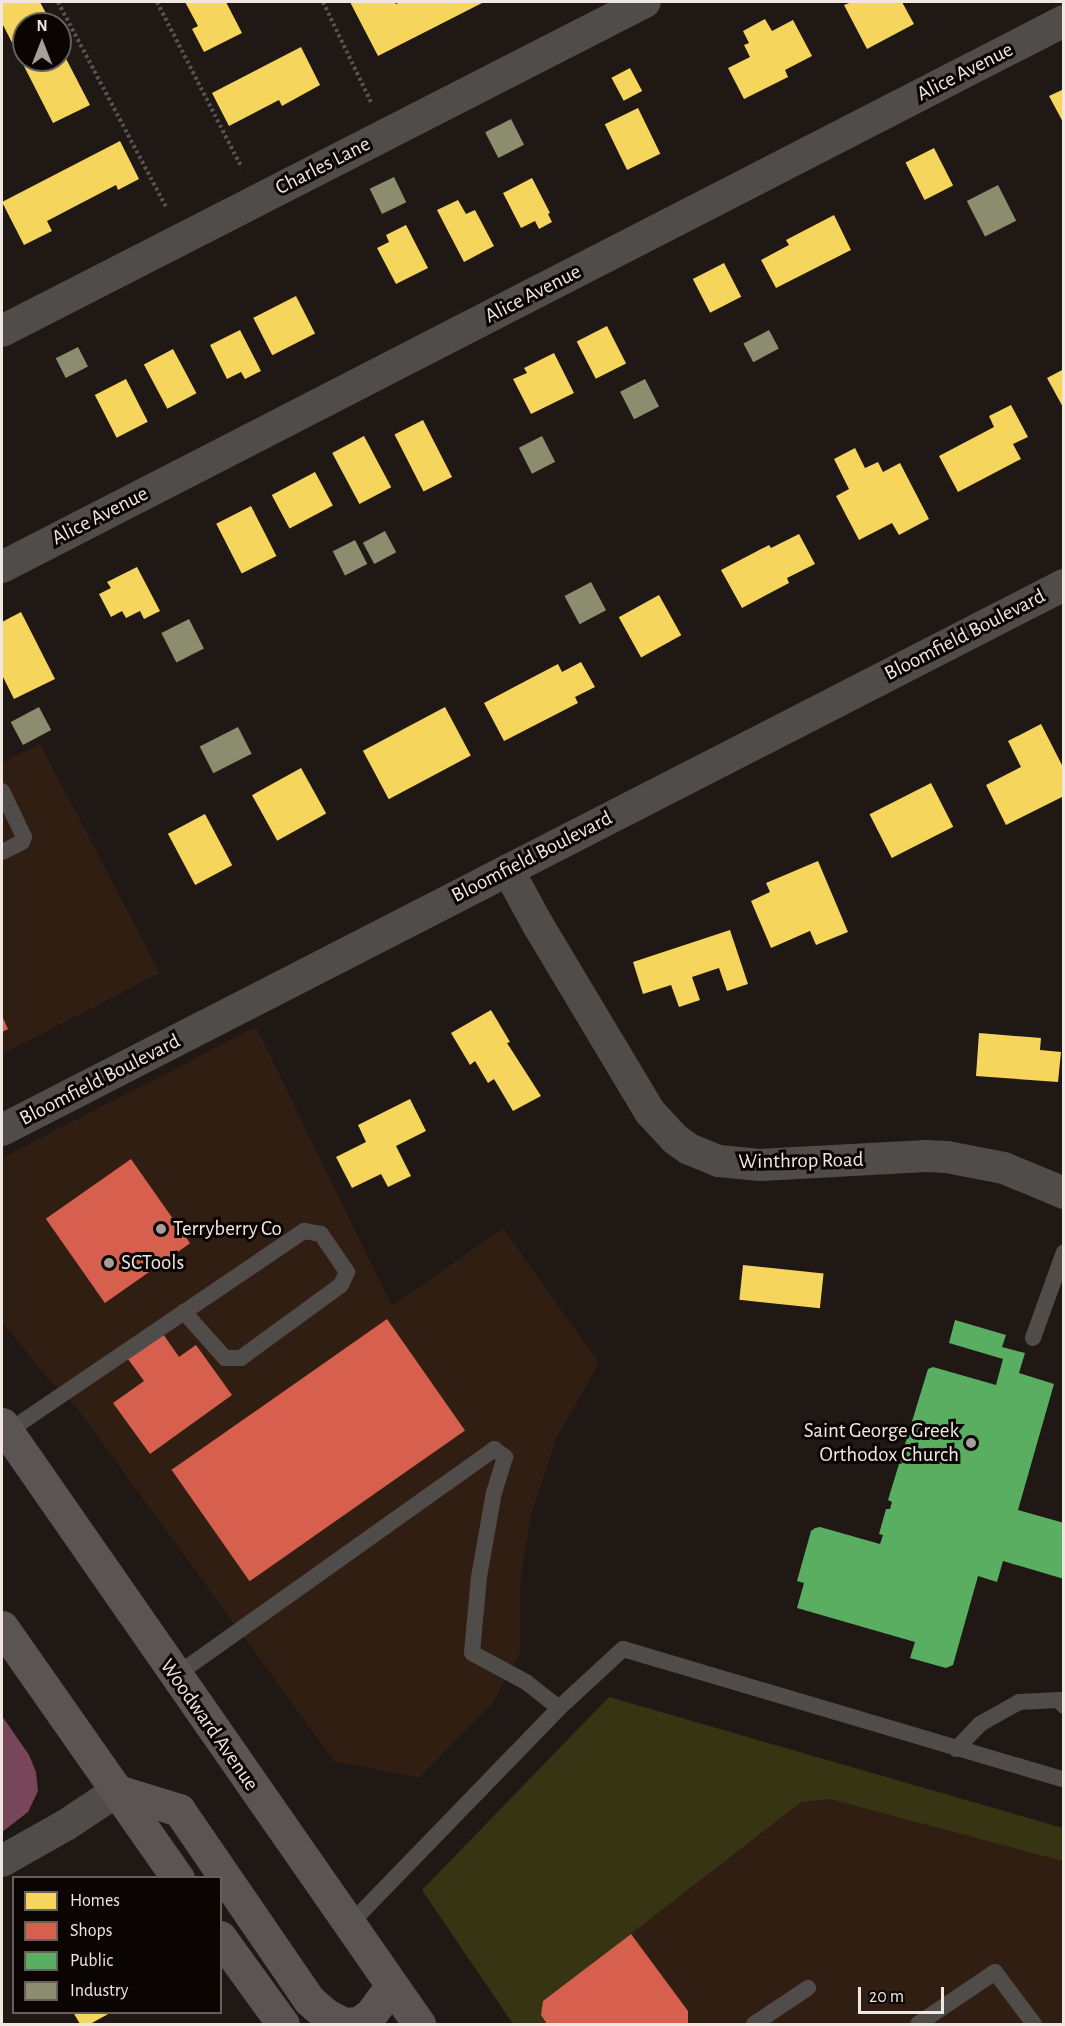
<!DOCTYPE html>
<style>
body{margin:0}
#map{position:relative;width:1065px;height:2026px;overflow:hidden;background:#201814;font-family:"Alegreya Sans",sans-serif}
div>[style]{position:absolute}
.built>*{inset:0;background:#301e13}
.green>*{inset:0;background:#363413}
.water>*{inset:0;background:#784659}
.homes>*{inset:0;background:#f6d55c;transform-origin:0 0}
.shops>*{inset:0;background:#d6604d;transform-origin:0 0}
.public>*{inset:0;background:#5aae61}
.industry>*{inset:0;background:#8c8c6e;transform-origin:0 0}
.path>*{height:4px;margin-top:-2px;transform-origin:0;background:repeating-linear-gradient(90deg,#565150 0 3px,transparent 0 6px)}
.service>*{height:16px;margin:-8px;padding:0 8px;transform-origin:8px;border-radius:8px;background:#504c4a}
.minor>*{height:32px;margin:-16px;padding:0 16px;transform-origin:16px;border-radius:16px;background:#504c4a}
.primary>*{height:33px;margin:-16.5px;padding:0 16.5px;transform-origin:16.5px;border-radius:16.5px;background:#5a5454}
.dots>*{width:16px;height:16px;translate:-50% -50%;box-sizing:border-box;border:3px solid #0a0503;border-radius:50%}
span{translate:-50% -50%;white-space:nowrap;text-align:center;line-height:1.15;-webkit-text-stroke:6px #0a0503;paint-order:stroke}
.street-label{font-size:21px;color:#f1e7e1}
.poi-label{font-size:21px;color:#f1e7e1}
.left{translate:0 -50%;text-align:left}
.right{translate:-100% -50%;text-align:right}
.frame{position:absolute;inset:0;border:3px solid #f1e7e1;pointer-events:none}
.legend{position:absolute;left:12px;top:1876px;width:210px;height:138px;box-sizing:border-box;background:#0a0503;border:2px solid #665f5c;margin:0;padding:8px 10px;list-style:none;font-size:18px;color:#f1e7e1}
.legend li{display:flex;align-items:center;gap:12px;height:30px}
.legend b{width:30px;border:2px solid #665f5c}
.north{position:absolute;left:12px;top:12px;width:60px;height:60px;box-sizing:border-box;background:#0a0503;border:2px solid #665f5c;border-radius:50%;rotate:0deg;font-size:16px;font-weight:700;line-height:24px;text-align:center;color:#f1e7e1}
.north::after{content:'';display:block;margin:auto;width:21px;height:27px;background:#a89f99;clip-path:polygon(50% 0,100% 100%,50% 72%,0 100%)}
.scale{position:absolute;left:858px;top:1987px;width:86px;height:27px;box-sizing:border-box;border:3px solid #f1e7e1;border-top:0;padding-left:8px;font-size:18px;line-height:21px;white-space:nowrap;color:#f1e7e1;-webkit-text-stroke:4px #0a0503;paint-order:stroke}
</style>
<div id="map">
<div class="built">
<i style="clip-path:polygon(40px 744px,160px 973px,2px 1054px,2px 763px)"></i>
<i style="clip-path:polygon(256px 1027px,392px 1306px,503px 1228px,599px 1363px,556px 1439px,531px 1514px,520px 1585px,520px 1652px,493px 1703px,419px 1778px,334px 1761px,77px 1408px,46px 1376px,2px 1321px,2px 1158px)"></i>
<i style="clip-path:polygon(828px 1775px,1063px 1840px,1063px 2024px,513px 2024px,497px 2000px)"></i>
</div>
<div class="green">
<i style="clip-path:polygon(609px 1697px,1063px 1828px,1063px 1861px,830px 1799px,801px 1802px,544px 2001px,541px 2015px,547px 2024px,513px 2024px,422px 1890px)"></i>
</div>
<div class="water">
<i style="clip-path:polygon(2px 1716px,29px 1755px,36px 1772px,38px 1791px,28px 1812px,2px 1832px)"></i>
</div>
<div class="homes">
<i style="clip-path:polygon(2px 2px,40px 2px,50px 21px,44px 24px,24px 24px,24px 60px,60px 60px,60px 47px,90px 105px,53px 123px,2px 23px)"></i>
<i style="clip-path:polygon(185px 2px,226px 2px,242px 33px,204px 52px,192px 29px,198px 26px)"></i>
<i style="clip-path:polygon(350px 2px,394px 2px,396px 4px,400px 2px,484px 2px,378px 56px)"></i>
<i style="clip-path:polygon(852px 2px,902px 2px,914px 24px,867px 49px,844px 5px)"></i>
<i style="clip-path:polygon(765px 19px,772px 31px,793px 20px,812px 56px,785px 70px,788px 77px,744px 99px,728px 68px,750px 57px,744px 45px,749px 43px,743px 31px)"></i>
<i style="clip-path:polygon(301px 47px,320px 85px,282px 106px,279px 100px,229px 126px,212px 93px)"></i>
<i style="left:630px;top:68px;width:26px;height:21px;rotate:62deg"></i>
<i style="clip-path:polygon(1064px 89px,1064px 124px,1049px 96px)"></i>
<i style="left:638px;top:108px;width:51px;height:37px;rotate:64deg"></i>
<i style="clip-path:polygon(120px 141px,139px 179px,118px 190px,116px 185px,47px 221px,52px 231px,24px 245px,2px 202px)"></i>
<i style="left:934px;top:148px;width:42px;height:32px;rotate:63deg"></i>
<i style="clip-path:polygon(532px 178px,550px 213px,548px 214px,552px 222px,539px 229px,535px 221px,521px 228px,503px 193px)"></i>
<i style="clip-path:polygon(458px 200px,466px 214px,475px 210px,494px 246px,464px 262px,437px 210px)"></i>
<i style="clip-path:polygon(834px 215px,851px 250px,776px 288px,761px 260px,789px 245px,786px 240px)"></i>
<i style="clip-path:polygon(406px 225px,428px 268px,396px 284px,377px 248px,389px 242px,386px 235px)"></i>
<i style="left:724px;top:263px;width:38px;height:35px;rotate:63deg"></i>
<i style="left:296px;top:296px;width:42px;height:48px;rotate:63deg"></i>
<i style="left:607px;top:326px;width:42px;height:34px;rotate:63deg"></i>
<i style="clip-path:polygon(240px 330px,261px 371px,245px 379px,241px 372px,227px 379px,210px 345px)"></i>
<i style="left:173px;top:349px;width:50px;height:33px;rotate:62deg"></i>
<i style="clip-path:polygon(554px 353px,574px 393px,531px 414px,513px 379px,527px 373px,524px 368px)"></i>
<i style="clip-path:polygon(1064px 369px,1064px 409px,1047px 378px)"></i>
<i style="left:126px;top:379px;width:48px;height:35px;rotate:63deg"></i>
<i style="clip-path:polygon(1011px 405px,1028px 437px,1013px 444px,1021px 459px,958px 492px,939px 456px,994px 427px,989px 416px)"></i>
<i style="left:423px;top:420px;width:64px;height:32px;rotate:63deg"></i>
<i style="left:364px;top:436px;width:58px;height:36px;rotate:62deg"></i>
<i style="clip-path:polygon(855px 448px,865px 468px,878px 462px,883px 472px,900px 463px,929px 519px,899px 535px,892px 523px,859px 540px,836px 496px,849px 489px,834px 459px)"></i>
<i style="left:315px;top:472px;width:38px;height:49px;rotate:62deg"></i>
<i style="left:251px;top:506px;width:56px;height:39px;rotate:63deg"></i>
<i style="clip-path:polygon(799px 534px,815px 564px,787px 578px,789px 583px,742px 608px,721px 570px,769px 545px,771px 548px)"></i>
<i style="clip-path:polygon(137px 567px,160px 611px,144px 619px,140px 611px,126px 618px,122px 611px,111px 617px,99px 594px,111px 588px,107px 582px)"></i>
<i style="left:659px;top:595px;width:46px;height:46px;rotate:61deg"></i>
<i style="clip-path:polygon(21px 612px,55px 679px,14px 699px,2px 675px,2px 622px)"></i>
<i style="clip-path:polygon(581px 662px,595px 687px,575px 697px,578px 703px,504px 741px,484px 703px,558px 664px,562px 672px)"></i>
<i style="left:445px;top:707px;width:55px;height:93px;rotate:62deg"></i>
<i style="clip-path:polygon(1041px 724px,1064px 769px,1064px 796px,1006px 825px,986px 785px,1021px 767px,1008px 741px)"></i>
<i style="left:301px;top:768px;width:52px;height:56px;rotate:61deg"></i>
<i style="left:931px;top:783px;width:49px;height:69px;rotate:63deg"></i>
<i style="left:205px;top:814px;width:58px;height:42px;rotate:62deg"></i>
<i style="clip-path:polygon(818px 861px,848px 932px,816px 945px,810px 931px,771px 948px,751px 901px,770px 892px,766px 883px)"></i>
<i style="clip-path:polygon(730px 930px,748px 984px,727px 991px,719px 968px,692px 977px,700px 1000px,679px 1007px,671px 985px,643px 994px,633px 962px)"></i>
<i style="clip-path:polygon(491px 1010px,510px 1042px,507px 1043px,541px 1096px,513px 1111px,494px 1079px,488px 1083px,475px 1061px,470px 1065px,451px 1033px)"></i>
<i style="clip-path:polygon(979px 1033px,1041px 1038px,1040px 1050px,1061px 1052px,1058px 1082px,976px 1076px)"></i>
<i style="clip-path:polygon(410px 1099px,426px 1131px,396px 1146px,411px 1176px,388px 1187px,381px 1174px,352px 1188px,336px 1157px,366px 1142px,358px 1125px)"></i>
<i style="left:743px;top:1265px;width:81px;height:35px;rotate:6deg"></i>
<i style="clip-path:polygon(73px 2012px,112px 2012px,90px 2024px,80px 2024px)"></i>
</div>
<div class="shops">
<i style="clip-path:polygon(2px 1016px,8px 1029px,2px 1032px)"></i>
<i style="left:131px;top:1159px;width:103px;height:104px;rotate:55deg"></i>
<i style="left:387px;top:1319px;width:136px;height:263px;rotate:55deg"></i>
<i style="clip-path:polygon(163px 1334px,179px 1357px,196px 1345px,232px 1395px,150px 1454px,113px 1403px,144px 1381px,128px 1359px)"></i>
<i style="clip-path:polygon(631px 1934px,688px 2011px,688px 2024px,547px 2024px,541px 2015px,543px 2001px)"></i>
</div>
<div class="public">
<i style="clip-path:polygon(955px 1320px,1006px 1335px,1002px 1347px,1025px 1353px,1019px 1373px,1054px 1384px,1018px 1510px,1064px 1523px,1064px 1579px,1003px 1561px,997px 1582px,978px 1576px,953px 1665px,946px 1668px,910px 1658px,915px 1642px,797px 1608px,804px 1583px,797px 1581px,811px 1531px,815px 1528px,820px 1527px,880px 1544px,883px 1535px,879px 1534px,886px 1509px,890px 1509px,892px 1502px,888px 1500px,928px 1369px,933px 1367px,996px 1385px,1003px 1359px,949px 1343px)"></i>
</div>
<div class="industry">
<i style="left:511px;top:119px;width:29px;height:29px;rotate:63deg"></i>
<i style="left:394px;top:177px;width:28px;height:27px;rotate:64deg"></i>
<i style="left:998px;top:185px;width:40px;height:35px;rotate:63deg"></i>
<i style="left:769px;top:330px;width:21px;height:29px;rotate:62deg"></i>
<i style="left:78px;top:347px;width:22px;height:25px;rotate:63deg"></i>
<i style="left:645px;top:379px;width:31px;height:28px;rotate:63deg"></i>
<i style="left:542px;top:436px;width:29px;height:26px;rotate:63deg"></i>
<i style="left:385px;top:531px;width:24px;height:25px;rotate:62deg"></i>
<i style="left:355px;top:540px;width:27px;height:25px;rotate:63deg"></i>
<i style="left:591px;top:582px;width:32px;height:30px;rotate:62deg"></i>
<i style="left:189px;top:619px;width:33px;height:31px;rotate:63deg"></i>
<i style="left:39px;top:707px;width:26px;height:32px;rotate:62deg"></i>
<i style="left:238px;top:727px;width:30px;height:43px;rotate:63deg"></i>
</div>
<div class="path">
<i style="left:58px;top:2px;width:232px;rotate:62.2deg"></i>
<i style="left:157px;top:2px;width:186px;rotate:62.9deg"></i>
<i style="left:323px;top:2px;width:111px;rotate:64.4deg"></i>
</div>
<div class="service">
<i style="left:2px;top:791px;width:51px;rotate:64.4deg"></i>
<i style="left:24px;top:837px;width:5px;rotate:112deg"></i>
<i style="left:22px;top:842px;width:22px;rotate:153deg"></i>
<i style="left:1033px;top:1338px;width:91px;rotate:-70.2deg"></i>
<i style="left:7px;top:1432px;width:359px;rotate:-34.1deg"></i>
<i style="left:304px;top:1231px;width:17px;rotate:10deg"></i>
<i style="left:321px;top:1234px;width:46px;rotate:55.6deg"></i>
<i style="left:347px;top:1272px;width:14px;rotate:115deg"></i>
<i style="left:341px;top:1285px;width:124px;rotate:143.9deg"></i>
<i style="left:241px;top:1358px;width:16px;rotate:180deg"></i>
<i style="left:225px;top:1358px;width:62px;rotate:-131.7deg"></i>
<i style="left:175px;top:1676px;width:392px;rotate:-35.4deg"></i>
<i style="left:494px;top:1449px;width:14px;rotate:36deg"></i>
<i style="left:505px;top:1457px;width:37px;rotate:107deg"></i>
<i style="left:494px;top:1492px;width:86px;rotate:100deg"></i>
<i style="left:479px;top:1577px;width:76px;rotate:95.3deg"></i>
<i style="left:472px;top:1653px;width:61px;rotate:28.2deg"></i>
<i style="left:526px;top:1682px;width:42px;rotate:38.2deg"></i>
<i style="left:956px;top:1749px;width:35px;rotate:-46deg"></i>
<i style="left:980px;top:1724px;width:45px;rotate:-29.4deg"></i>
<i style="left:1019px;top:1702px;width:40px;rotate:-2.9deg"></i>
<i style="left:1059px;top:1700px;width:8px;rotate:50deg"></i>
<i style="left:349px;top:1925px;width:302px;rotate:-45.9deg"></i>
<i style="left:559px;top:1708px;width:87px;rotate:-42.7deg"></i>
<i style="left:623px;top:1649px;width:460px;rotate:16.5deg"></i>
<i style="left:754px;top:2024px;width:65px;rotate:-33.7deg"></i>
<i style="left:918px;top:2024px;width:93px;rotate:-34deg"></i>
<i style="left:995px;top:1972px;width:65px;rotate:53.1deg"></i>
</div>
<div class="minor">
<i style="left:2px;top:331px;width:722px;rotate:-27.1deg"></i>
<i style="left:2px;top:567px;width:1194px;rotate:-27.21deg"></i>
<i style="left:508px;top:870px;width:63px;rotate:61.4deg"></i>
<i style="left:538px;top:925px;width:218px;rotate:59.1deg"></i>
<i style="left:650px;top:1112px;width:37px;rotate:47deg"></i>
<i style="left:675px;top:1139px;width:17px;rotate:36deg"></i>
<i style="left:689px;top:1149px;width:32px;rotate:22deg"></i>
<i style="left:719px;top:1161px;width:41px;rotate:5.6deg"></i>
<i style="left:760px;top:1165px;width:166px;rotate:-3.1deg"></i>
<i style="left:926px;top:1156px;width:21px;rotate:3deg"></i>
<i style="left:947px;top:1157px;width:58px;rotate:10.9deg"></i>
<i style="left:1004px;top:1168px;width:65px;rotate:22.6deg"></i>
<i style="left:2px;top:1130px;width:1194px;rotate:-27.17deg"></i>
<i style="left:2px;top:1861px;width:73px;rotate:-29.4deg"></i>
<i style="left:66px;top:1825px;width:61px;rotate:-33.7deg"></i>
</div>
<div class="primary">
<i style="left:2px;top:1424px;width:731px;rotate:55.2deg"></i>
<i style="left:2px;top:1627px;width:307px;rotate:55deg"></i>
<i style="left:117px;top:1791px;width:65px;rotate:17deg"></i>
<i style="left:179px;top:1810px;width:230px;rotate:55.6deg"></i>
<i style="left:309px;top:2000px;width:21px;rotate:41deg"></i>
<i style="left:325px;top:2014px;width:21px;rotate:28deg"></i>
<i style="left:344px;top:2024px;width:15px;rotate:-4deg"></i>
<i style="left:359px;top:2023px;width:15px;rotate:-37deg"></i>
<i style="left:371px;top:2014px;width:34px;rotate:-54deg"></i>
<i style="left:220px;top:1937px;width:107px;rotate:54.1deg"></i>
</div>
<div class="dots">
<i style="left:161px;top:1229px;background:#a89f99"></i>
<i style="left:109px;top:1263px;background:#a89f99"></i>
<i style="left:971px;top:1443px;background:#a89f99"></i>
</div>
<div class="street-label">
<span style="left:965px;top:72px;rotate:-27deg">Alice Avenue</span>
<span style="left:323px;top:166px;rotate:-27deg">Charles Lane</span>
<span style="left:533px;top:294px;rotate:-27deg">Alice Avenue</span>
<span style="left:100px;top:516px;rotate:-27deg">Alice Avenue</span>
<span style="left:965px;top:635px;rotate:-27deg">Bloomfield Boulevard</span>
<span style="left:532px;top:857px;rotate:-27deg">Bloomfield Boulevard</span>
<span style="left:100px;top:1080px;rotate:-27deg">Bloomfield Boulevard</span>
<span style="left:801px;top:1161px;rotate:-1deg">Winthrop Road</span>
<span style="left:209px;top:1725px;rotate:55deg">Woodward Avenue</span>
</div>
<div class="poi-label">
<span class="left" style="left:173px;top:1229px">Terryberry Co</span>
<span class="left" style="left:121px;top:1263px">SCTools</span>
<span class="right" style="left:959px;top:1443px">Saint George Greek<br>Orthodox Church</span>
</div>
<div class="frame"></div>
<ul class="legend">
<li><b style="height:16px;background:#f6d55c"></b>Homes</li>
<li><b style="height:16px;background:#d6604d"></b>Shops</li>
<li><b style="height:16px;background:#5aae61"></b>Public</li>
<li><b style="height:16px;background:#8c8c6e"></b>Industry</li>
</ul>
<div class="north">N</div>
<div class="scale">20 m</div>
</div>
